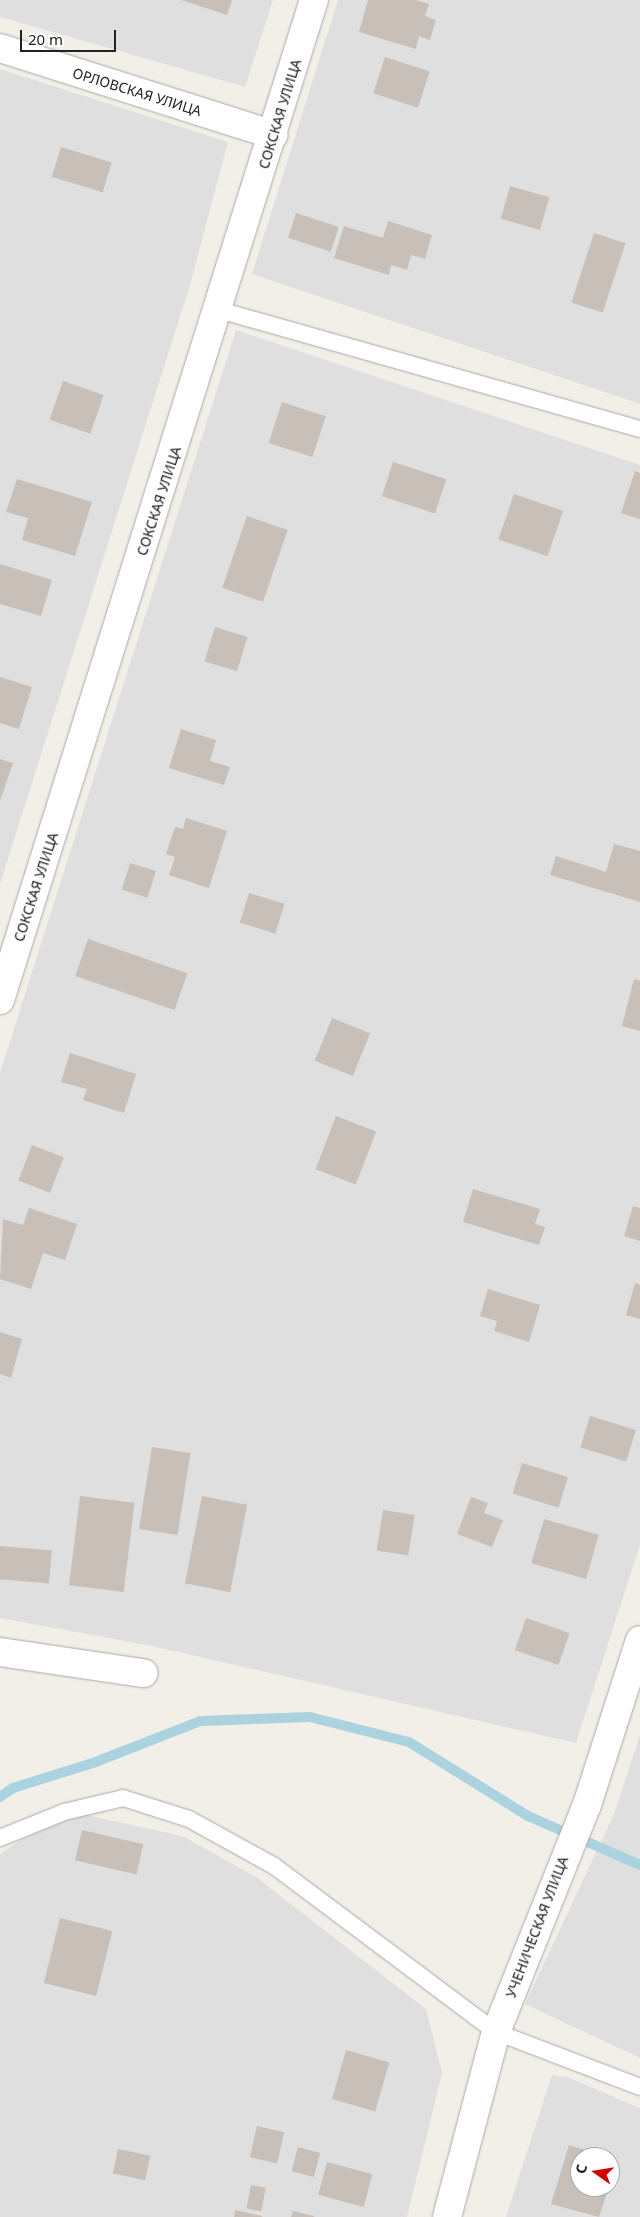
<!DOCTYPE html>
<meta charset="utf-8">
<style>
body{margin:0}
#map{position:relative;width:640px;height:2217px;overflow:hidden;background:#f2efe9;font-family:"Noto Sans",sans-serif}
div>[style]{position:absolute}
.residential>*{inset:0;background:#e0dfdf}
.stream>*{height:10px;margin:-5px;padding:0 5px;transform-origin:5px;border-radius:5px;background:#aad3df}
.building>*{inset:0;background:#c7bfb8;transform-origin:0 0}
.roads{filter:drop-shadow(0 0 1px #a9a9a9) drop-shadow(0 0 1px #a9a9a9)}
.service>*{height:16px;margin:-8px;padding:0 8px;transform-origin:8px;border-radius:8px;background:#fff}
.minor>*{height:28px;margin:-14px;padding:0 14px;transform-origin:14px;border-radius:14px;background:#fff}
span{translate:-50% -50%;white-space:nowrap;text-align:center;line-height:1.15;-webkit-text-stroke:4px #fff;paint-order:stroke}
.street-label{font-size:14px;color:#222}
.north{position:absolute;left:570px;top:2147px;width:50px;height:50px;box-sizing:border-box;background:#fff;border:1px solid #a7a7a7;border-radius:50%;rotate:283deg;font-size:14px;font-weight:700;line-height:20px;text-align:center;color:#222}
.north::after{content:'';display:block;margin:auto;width:18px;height:22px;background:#d40000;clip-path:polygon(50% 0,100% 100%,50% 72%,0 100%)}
.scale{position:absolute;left:20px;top:30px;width:96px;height:22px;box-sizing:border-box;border:2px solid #222;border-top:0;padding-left:6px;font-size:15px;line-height:18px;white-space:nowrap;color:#222;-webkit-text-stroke:4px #fff;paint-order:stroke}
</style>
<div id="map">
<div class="residential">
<i style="clip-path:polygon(0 0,273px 0,245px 87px,0 17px)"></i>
<i style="clip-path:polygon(338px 0,640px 0,640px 404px,252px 274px)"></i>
<i style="clip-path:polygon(0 69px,228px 142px,190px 285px,0 884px)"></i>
<i style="clip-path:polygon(236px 330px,640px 465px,640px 1545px,576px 1743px,152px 1646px,0 1618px,0 1073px)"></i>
<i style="clip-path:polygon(640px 1735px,640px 2058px,525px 2004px,614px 1814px)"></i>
<i style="clip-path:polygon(82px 1814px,182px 1836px,256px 1877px,426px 2009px,442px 2073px,407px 2217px,0 2217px,0 1854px,22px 1839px)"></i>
<i style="clip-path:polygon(evenodd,552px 2075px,567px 2077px,640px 2108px,640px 2217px,506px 2217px,552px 2075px,580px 2157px,610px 2157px,610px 2187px,580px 2187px,580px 2157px)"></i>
</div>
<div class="stream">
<i style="left:0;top:1797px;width:16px;rotate:-35deg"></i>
<i style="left:13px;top:1788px;width:84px;rotate:-17.4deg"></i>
<i style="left:93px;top:1763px;width:115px;rotate:-21.4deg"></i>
<i style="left:200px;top:1721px;width:110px;rotate:-2.1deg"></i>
<i style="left:310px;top:1717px;width:102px;rotate:14.2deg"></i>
<i style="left:409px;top:1742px;width:140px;rotate:31.9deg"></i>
<i style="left:528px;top:1816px;width:122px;rotate:23.6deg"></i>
</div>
<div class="building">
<i style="clip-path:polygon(181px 0,232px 0,227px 15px)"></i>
<i style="clip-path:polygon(368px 0,415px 0,429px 4px,425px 16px,436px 20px,430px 40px,419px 36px,416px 49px,359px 32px)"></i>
<i style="left:385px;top:57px;width:47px;height:38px;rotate:18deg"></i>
<i style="left:61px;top:147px;width:53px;height:31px;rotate:17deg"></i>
<i style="left:510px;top:186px;width:41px;height:34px;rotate:16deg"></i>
<i style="left:296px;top:213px;width:45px;height:26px;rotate:18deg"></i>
<i style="clip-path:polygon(388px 221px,432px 235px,425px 259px,411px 255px,407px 270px,391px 265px,389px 275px,334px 258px,344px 226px,383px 238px)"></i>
<i style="left:594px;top:233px;width:33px;height:73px;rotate:18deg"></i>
<i style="left:63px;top:381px;width:43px;height:41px;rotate:19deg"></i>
<i style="left:282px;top:402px;width:46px;height:43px;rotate:18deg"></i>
<i style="left:393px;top:462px;width:56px;height:36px;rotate:18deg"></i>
<i style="clip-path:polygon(635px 471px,640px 473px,640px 519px,621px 513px)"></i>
<i style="clip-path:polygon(17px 479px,92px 502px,75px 556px,22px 540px,28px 518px,6px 512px)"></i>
<i style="left:514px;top:494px;width:52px;height:48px;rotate:19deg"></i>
<i style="left:247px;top:516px;width:43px;height:76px;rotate:19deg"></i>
<i style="clip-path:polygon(0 564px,52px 580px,41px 616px,0 604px)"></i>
<i style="left:215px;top:627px;width:34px;height:36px;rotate:17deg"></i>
<i style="clip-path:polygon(0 677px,32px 687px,19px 729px,0 723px)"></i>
<i style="clip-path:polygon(181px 729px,216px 740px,210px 761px,230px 767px,224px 785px,169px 768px)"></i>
<i style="clip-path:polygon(0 759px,13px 763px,0 801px)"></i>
<i style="clip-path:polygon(186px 818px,227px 831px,209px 888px,169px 875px,175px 857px,166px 854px,175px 827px,183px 829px)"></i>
<i style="clip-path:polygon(614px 844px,640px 851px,640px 902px,550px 875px,556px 856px,606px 872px)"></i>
<i style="left:130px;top:863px;width:27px;height:28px;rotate:17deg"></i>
<i style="left:249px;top:893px;width:37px;height:31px;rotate:17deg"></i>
<i style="left:88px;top:939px;width:105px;height:39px;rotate:19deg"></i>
<i style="clip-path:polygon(634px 979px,640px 981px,640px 1031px,622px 1026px)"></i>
<i style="left:332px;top:1018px;width:41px;height:46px;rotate:22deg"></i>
<i style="clip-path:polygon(70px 1053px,136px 1074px,124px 1113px,83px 1100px,87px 1089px,61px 1082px)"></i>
<i style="left:336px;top:1116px;width:43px;height:57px;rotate:21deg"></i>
<i style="left:32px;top:1145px;width:34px;height:38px;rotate:21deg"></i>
<i style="clip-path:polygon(473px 1189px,540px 1209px,535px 1224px,545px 1227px,539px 1245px,463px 1222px)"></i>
<i style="clip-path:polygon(633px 1206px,640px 1208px,640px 1241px,624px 1236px)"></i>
<i style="clip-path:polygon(29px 1208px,77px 1224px,65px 1260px,43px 1253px,31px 1289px,0 1279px,3px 1219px,23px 1225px)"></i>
<i style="clip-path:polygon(635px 1283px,640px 1285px,640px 1319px,626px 1315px)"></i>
<i style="clip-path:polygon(488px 1289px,540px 1305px,529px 1342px,494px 1331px,497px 1321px,480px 1316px)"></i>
<i style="clip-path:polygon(0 1332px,22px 1339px,11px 1378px,0 1374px)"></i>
<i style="left:590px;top:1416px;width:48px;height:33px;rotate:17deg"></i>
<i style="left:152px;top:1447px;width:39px;height:83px;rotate:9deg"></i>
<i style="left:522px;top:1463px;width:48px;height:32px;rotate:17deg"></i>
<i style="left:80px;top:1496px;width:55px;height:90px;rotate:7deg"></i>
<i style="left:202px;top:1496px;width:46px;height:89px;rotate:11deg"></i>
<i style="clip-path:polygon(471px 1497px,488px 1503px,484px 1513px,503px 1520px,492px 1547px,457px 1534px)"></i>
<i style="left:383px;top:1510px;width:32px;height:41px;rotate:9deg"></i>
<i style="left:544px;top:1519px;width:57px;height:46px;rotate:16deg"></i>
<i style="left:0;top:1546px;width:52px;height:33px;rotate:5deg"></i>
<i style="left:526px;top:1618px;width:46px;height:34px;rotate:19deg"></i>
<i style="left:82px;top:1830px;width:63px;height:31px;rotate:13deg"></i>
<i style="left:60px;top:1918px;width:54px;height:67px;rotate:14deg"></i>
<i style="left:346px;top:2050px;width:45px;height:51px;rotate:16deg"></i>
<i style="left:257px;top:2126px;width:28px;height:32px;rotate:13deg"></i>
<i style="clip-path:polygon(569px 2145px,607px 2157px,580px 2157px,580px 2187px,609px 2187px,599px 2217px,551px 2204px)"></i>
<i style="left:298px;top:2147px;width:23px;height:25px;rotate:15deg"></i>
<i style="left:118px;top:2149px;width:33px;height:25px;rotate:12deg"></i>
<i style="clip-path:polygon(610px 2158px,617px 2160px,610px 2182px)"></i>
<i style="left:327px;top:2162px;width:47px;height:34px;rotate:15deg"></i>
<i style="left:251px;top:2185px;width:15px;height:24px;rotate:11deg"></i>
<i style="clip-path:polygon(235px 2210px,262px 2216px,262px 2217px,234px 2217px)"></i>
<i style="clip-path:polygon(293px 2211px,314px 2216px,314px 2217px,291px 2217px)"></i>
</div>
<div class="roads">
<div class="service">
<i style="left:219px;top:310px;width:437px;rotate:15.8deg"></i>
<i style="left:0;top:1838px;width:69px;rotate:-22.1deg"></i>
<i style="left:64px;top:1812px;width:61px;rotate:-13.3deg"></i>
<i style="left:123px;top:1798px;width:69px;rotate:17.7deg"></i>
<i style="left:189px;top:1819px;width:97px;rotate:28.9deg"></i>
<i style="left:274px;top:1866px;width:277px;rotate:36.8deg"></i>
<i style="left:496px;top:2032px;width:154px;rotate:20.9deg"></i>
</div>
<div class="minor">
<i style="left:0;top:48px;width:287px;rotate:17.6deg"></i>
<i style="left:0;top:1000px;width:1048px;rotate:-72.57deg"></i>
<i style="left:0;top:1652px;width:145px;rotate:8.4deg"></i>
<i style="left:447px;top:2217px;width:191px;rotate:-75.2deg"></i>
<i style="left:496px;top:2032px;width:245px;rotate:-68.2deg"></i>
<i style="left:587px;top:1805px;width:173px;rotate:-72.2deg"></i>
</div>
</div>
<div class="street-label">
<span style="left:137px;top:92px;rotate:17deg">ОРЛОВСКАЯ УЛИЦА</span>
<span style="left:280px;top:114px;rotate:-73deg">СОКСКАЯ УЛИЦА</span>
<span style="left:159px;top:501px;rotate:-72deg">СОКСКАЯ УЛИЦА</span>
<span style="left:36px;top:887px;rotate:-72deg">СОКСКАЯ УЛИЦА</span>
<span style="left:537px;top:1927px;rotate:-69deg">УЧЕНИЧЕСКАЯ УЛИЦА</span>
</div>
<div class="north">С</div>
<div class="scale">20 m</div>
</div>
